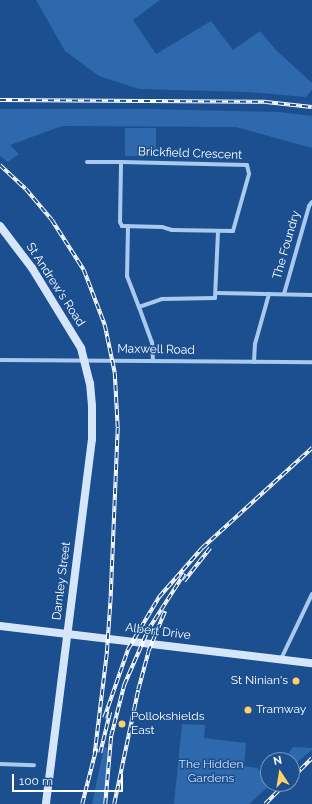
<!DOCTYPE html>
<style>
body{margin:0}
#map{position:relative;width:312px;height:804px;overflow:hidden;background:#1b4f8f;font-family:Raleway,sans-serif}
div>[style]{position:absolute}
.green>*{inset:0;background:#2e69ad;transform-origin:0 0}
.street>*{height:4px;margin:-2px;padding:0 2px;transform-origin:2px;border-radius:2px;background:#a9c9ee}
.secondary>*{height:8px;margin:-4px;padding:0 4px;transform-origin:4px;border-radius:4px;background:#d6e6fa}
.rail>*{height:3.5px;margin-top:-1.75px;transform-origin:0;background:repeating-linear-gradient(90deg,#1b4f8f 0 6px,#fff 0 12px);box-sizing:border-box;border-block:1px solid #fff}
.dots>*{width:11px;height:11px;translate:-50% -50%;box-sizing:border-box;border:2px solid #1b4f8f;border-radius:50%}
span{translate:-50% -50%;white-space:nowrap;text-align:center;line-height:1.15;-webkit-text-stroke:3px #1b4f8f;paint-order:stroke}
.street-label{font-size:12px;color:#fff}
.poi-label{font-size:12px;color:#fff}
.right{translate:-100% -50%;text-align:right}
.left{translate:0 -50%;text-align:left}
.park-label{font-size:12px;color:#cfe3fa}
.north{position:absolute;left:260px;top:752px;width:40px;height:40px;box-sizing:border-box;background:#1b4f8f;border:1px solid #7695bc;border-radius:50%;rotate:348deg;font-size:11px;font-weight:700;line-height:16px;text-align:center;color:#fff}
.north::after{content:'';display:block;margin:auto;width:14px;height:18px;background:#ffd166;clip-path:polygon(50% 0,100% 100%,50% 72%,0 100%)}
.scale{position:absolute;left:12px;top:774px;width:111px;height:18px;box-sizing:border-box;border:2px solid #fff;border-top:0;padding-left:5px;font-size:12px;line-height:14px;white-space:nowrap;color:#fff;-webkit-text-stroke:3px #1b4f8f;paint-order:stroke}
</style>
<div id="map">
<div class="green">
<i style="clip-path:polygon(36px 0,160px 0,133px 20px,156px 54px,211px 21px,233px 50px,260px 31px,276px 50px,312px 83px,312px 90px,306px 97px,247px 92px,139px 89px,99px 76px,65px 51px)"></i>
<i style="clip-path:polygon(0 109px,149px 109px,279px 112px,312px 116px,312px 148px,236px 127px,62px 126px,10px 145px,19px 154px,8px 162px,0 156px)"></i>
<i style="left:125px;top:128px;width:31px;height:28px"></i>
<i style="clip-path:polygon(182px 724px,205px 725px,204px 738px,246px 743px,244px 766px,258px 768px,267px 787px,271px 784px,249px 804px,174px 804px)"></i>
<i style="clip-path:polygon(104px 747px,108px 748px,104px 804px,92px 804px)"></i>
<i style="clip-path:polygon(293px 747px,312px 748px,312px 750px,292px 766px,292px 760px,284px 760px)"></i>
</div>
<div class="street">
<i style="left:87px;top:162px;width:34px"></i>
<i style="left:121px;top:162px;width:126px;rotate:1.4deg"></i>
<i style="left:247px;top:165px;width:9px;rotate:77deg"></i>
<i style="left:249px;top:174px;width:59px;rotate:105.7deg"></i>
<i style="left:233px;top:231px;width:61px;rotate:-179.1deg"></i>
<i style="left:172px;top:230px;width:10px;rotate:-163deg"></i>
<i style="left:162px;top:227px;width:40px;rotate:-178.6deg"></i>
<i style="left:122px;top:226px;width:4px;rotate:-117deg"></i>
<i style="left:120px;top:222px;width:60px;rotate:-89deg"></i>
<i style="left:128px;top:226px;width:50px;rotate:91.1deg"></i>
<i style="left:127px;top:276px;width:33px;rotate:69deg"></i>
<i style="left:139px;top:307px;width:24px;rotate:-19deg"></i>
<i style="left:162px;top:299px;width:53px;rotate:-1.1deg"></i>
<i style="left:215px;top:298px;width:66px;rotate:-87.4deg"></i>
<i style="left:217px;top:293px;width:95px;rotate:1.2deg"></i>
<i style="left:284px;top:294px;width:91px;rotate:-74.1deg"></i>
<i style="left:309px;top:206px;width:5px;rotate:-53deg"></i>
<i style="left:139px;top:307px;width:37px;rotate:70deg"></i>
<i style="left:152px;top:342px;width:18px;rotate:87deg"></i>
<i style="left:0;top:360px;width:312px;rotate:0.4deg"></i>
<i style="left:254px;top:362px;width:18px;rotate:-87deg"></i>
<i style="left:255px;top:344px;width:52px;rotate:-74.4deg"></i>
<i style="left:281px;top:659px;width:72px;rotate:-64.5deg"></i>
<i style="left:0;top:764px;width:34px;rotate:2deg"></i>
</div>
<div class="secondary">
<i style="left:0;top:226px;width:53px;rotate:52.7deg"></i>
<i style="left:32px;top:268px;width:94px;rotate:58.5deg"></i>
<i style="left:81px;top:348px;width:36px;rotate:76deg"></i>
<i style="left:90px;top:383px;width:24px;rotate:85deg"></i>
<i style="left:92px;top:407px;width:32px;rotate:90deg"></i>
<i style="left:92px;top:439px;width:368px;rotate:97.2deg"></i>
<i style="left:0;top:626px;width:314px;rotate:6.8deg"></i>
</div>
<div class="rail">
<i style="left:0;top:100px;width:266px;rotate:0.4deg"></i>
<i style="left:266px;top:102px;width:46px;rotate:6.2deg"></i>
<i style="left:0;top:165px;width:35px;rotate:43deg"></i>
<i style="left:26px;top:189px;width:40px;rotate:50deg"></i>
<i style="left:52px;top:220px;width:59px;rotate:57.4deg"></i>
<i style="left:84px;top:270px;width:59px;rotate:69.1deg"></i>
<i style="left:105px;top:325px;width:49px;rotate:78.2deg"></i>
<i style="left:115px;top:373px;width:55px;rotate:86.9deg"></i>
<i style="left:118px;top:428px;width:169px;rotate:92.4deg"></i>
<i style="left:111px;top:597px;width:57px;rotate:94deg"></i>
<i style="left:107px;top:654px;width:100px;rotate:96.9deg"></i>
<i style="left:184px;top:581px;width:42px;rotate:-51.8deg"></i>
<i style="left:104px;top:718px;width:73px;rotate:-70.8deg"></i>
<i style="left:128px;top:649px;width:61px;rotate:-59.2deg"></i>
<i style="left:159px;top:597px;width:65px;rotate:-48.7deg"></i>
<i style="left:202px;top:548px;width:149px;rotate:-42.3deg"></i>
<i style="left:100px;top:753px;width:42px;rotate:-76.3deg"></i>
<i style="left:292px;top:778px;width:28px;rotate:-45deg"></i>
<i style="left:82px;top:804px;width:57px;rotate:-75.7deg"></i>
<i style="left:105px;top:804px;width:68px;rotate:-85deg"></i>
<i style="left:111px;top:736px;width:53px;rotate:-75.7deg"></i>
<i style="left:124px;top:685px;width:60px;rotate:-66.4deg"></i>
<i style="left:148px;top:630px;width:67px;rotate:-57.3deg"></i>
<i style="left:114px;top:804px;width:116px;rotate:-78.1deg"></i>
<i style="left:138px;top:690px;width:39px;rotate:-75deg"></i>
<i style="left:148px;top:652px;width:44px;rotate:-67.5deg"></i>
<i style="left:265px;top:804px;width:28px;rotate:-45deg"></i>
</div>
<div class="dots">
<i style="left:296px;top:681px;background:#ffd166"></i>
<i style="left:248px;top:710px;background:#ffd166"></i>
<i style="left:122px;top:724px;background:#ffd166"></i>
</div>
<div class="street-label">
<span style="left:190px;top:154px;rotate:2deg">Brickfield Crescent</span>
<span style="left:287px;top:245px;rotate:-74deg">The Foundry</span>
<span style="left:55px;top:285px;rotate:57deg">St Andrew's Road</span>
<span style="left:156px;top:350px;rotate:1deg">Maxwell Road</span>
<span style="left:62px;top:581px;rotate:-83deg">Darnley Street</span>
<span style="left:158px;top:632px;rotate:7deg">Albert Drive</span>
</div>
<div class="poi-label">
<span class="right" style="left:288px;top:681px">St Ninian's</span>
<span class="left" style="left:256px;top:710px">Tramway</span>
<span class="left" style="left:131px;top:724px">Pollokshields<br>East</span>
</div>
<div class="park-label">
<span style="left:211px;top:772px">The Hidden<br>Gardens</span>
</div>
<div class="north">N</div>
<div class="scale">100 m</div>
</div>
